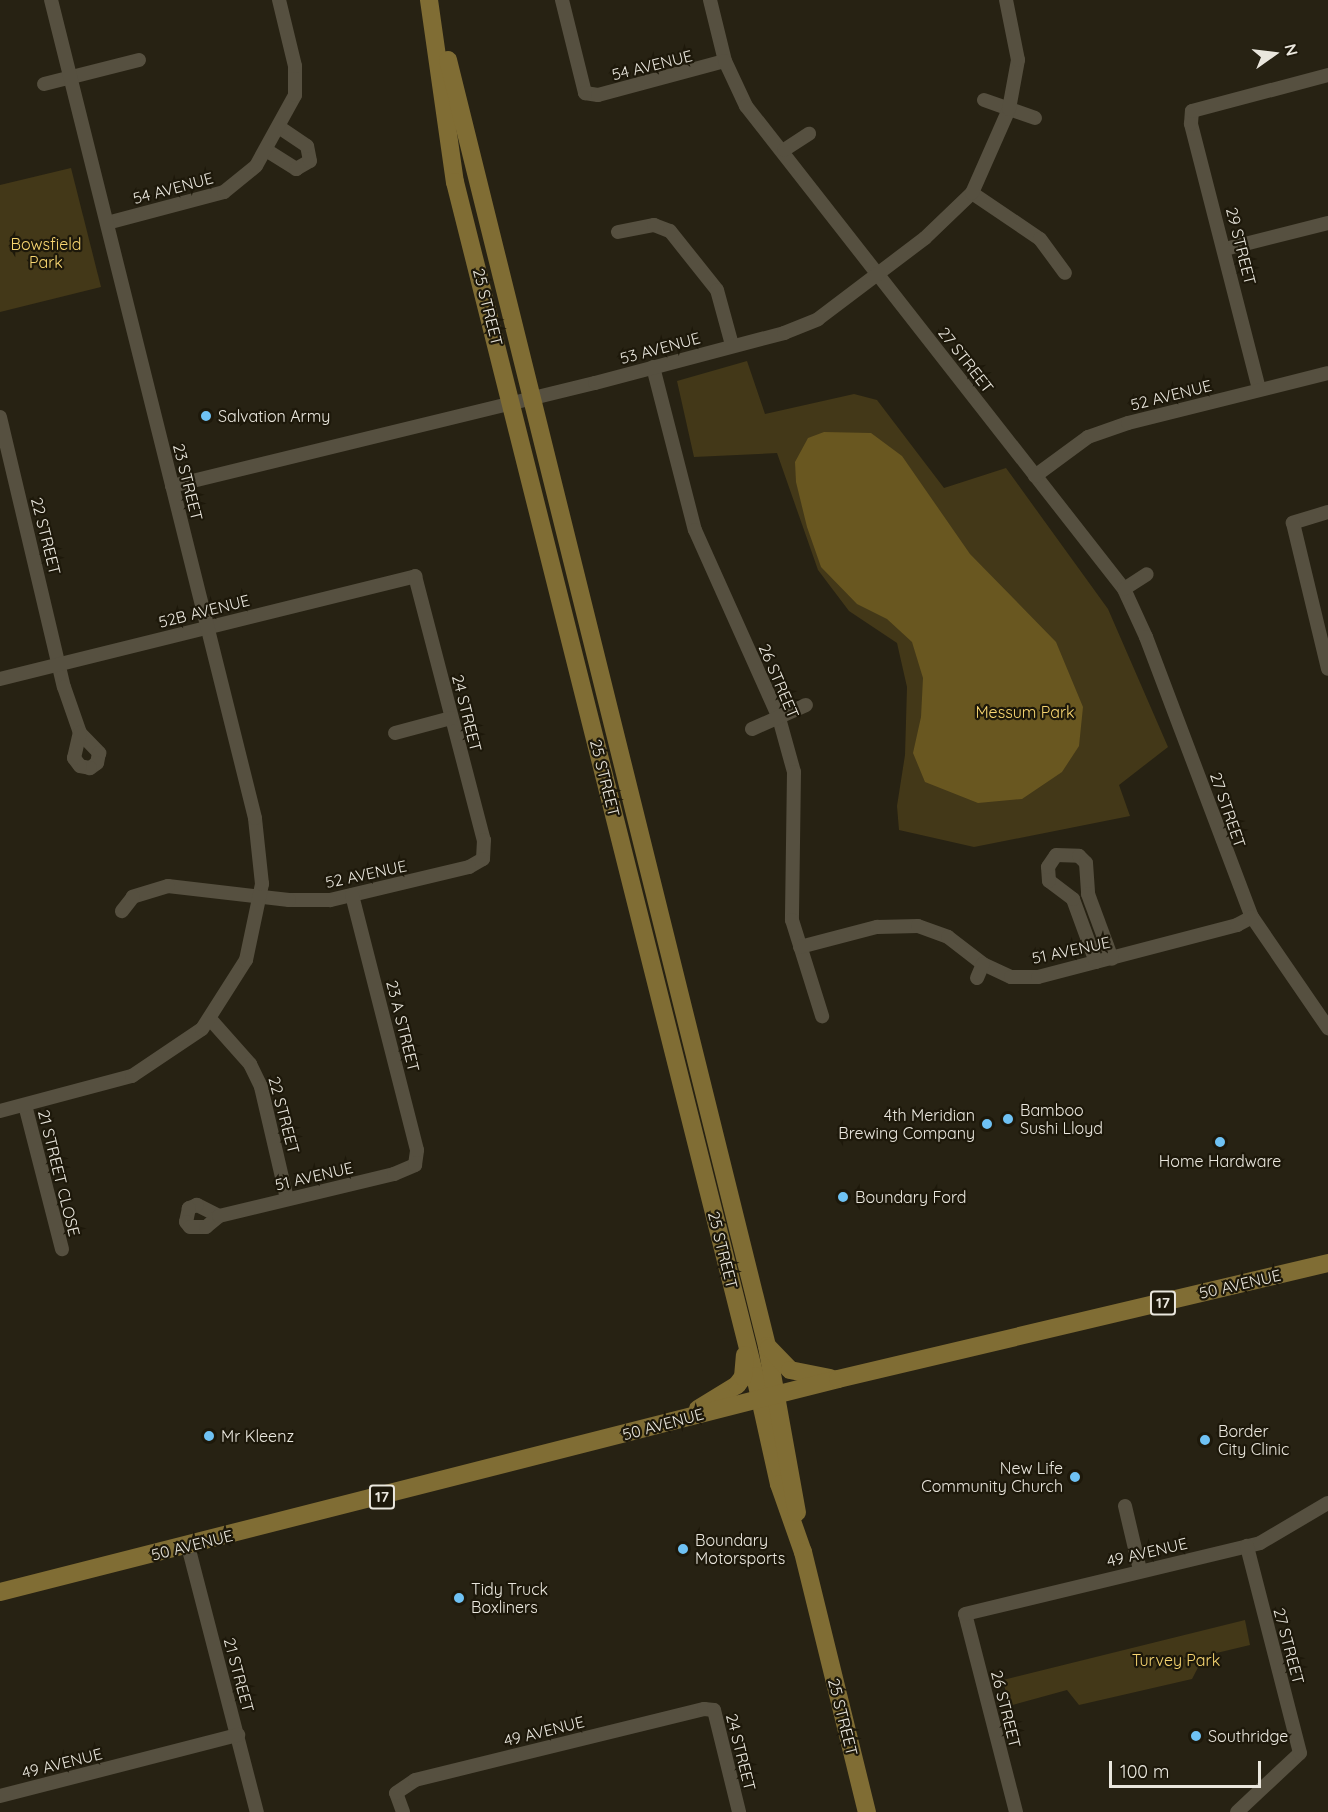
<!DOCTYPE html>
<style>
body{margin:0}
#map{position:relative;width:1328px;height:1812px;overflow:hidden;background:#272213;font-family:Quicksand,sans-serif}
div>[style]{position:absolute}
.green>*{inset:0;background:#433818}
.water>*{inset:0;background:#695720}
.minor>*{height:14px;margin:-7px;padding:0 7px;transform-origin:7px;border-radius:7px;background:#565040}
.major>*{height:18px;margin:-9px;padding:0 9px;transform-origin:9px;border-radius:9px;background:#806d34}
.dots>*{width:16px;height:16px;translate:-50% -50%;box-sizing:border-box;border:3px solid #1d180a;border-radius:50%}
span{translate:-50% -50%;white-space:nowrap;text-align:center;line-height:1.15;-webkit-text-stroke:4.5px #1d180a;paint-order:stroke}
.shield-label span{padding:2px 4px;background:#1d180a;border:2px solid;border-radius:4px;-webkit-text-stroke-width:0}
.shield-label{font-size:15px;color:#eae7de;font-weight:700}
.street-label{font-size:16px;color:#eae7de}
.park-label{font-size:16px;color:#f8d671}
.poi-label{font-size:16px;color:#eae7de}
.left{translate:0 -50%;text-align:left}
.right{translate:-100% -50%;text-align:right}
.north{position:absolute;left:1244px;top:24px;width:60px;height:60px;-webkit-text-stroke:4px #1d180a;paint-order:stroke;rotate:76deg;font-size:16px;font-weight:700;line-height:24px;text-align:center;color:#eae7de}
.north::after{content:'';display:block;margin:auto;width:21px;height:27px;background:#eae7de;clip-path:polygon(50% 0,100% 100%,50% 72%,0 100%)}
.scale{position:absolute;left:1109px;top:1761px;width:152px;height:27px;box-sizing:border-box;border:3px solid #eae7de;border-top:0;padding-left:8px;font-size:18px;line-height:21px;white-space:nowrap;color:#eae7de;-webkit-text-stroke:4px #1d180a;paint-order:stroke}
</style>
<div id="map">
<div class="green">
<i style="clip-path:polygon(71px 168px,101px 287px,0 312px,0 185px)"></i>
<i style="clip-path:polygon(747px 361px,765px 414px,854px 394px,877px 400px,944px 488px,1006px 468px,1108px 609px,1168px 747px,1119px 785px,1130px 816px,974px 847px,899px 830px,897px 806px,905px 755px,907px 687px,897px 643px,849px 611px,818px 570px,777px 453px,694px 457px,677px 381px)"></i>
<i style="clip-path:polygon(1245px 1620px,1250px 1645px,1204px 1656px,1192px 1679px,1079px 1705px,1067px 1690px,1009px 1706px,1003px 1680px)"></i>
</div>
<div class="water">
<i style="clip-path:polygon(824px 432px,871px 433px,902px 456px,970px 554px,1056px 642px,1083px 707px,1079px 746px,1062px 772px,1022px 799px,978px 803px,925px 782px,913px 753px,921px 717px,923px 678px,912px 642px,887px 619px,857px 604px,821px 567px,807px 527px,796px 482px,795px 462px,808px 438px)"></i>
</div>
<div class="minor">
<i style="left:562px;top:0;width:96px;rotate:76.1deg"></i>
<i style="left:585px;top:93px;width:13px;rotate:9deg"></i>
<i style="left:598px;top:95px;width:131px;rotate:-15deg"></i>
<i style="left:710px;top:0;width:63px;rotate:76.2deg"></i>
<i style="left:725px;top:61px;width:50px;rotate:65deg"></i>
<i style="left:746px;top:106px;width:613px;rotate:51.95deg"></i>
<i style="left:1124px;top:589px;width:53px;rotate:65.4deg"></i>
<i style="left:1146px;top:637px;width:299px;rotate:69.3deg"></i>
<i style="left:1252px;top:917px;width:135px;rotate:55.6deg"></i>
<i style="left:44px;top:84px;width:98px;rotate:-14.2deg"></i>
<i style="left:984px;top:100px;width:54px;rotate:19.4deg"></i>
<i style="left:266px;top:150px;width:36px;rotate:32deg"></i>
<i style="left:296px;top:169px;width:16px;rotate:-30deg"></i>
<i style="left:310px;top:161px;width:15px;rotate:-101deg"></i>
<i style="left:307px;top:146px;width:32px;rotate:-146deg"></i>
<i style="left:784px;top:150px;width:30px;rotate:-33deg"></i>
<i style="left:972px;top:193px;width:82px;rotate:34.1deg"></i>
<i style="left:1040px;top:239px;width:42px;rotate:53.7deg"></i>
<i style="left:107px;top:223px;width:121px;rotate:-14.8deg"></i>
<i style="left:224px;top:192px;width:41px;rotate:-39.1deg"></i>
<i style="left:256px;top:166px;width:81px;rotate:-61.2deg"></i>
<i style="left:295px;top:95px;width:29px;rotate:-90deg"></i>
<i style="left:295px;top:66px;width:68px;rotate:-103.6deg"></i>
<i style="left:618px;top:232px;width:37px;rotate:-11deg"></i>
<i style="left:654px;top:225px;width:17px;rotate:21deg"></i>
<i style="left:670px;top:231px;width:75px;rotate:51.5deg"></i>
<i style="left:717px;top:290px;width:57px;rotate:74.7deg"></i>
<i style="left:1225px;top:249px;width:106px;rotate:-14.2deg"></i>
<i style="left:653px;top:367px;width:168px;rotate:75.6deg"></i>
<i style="left:695px;top:530px;width:206px;rotate:65.9deg"></i>
<i style="left:779px;top:718px;width:56px;rotate:74.5deg"></i>
<i style="left:794px;top:772px;width:148px;rotate:90.8deg"></i>
<i style="left:792px;top:920px;width:101px;rotate:72.6deg"></i>
<i style="left:1259px;top:389px;width:274px;rotate:-104.4deg"></i>
<i style="left:1191px;top:124px;width:13px;rotate:-86deg"></i>
<i style="left:1192px;top:111px;width:141px;rotate:-14.8deg"></i>
<i style="left:0;top:417px;width:277px;rotate:76.7deg"></i>
<i style="left:64px;top:687px;width:49px;rotate:70.8deg"></i>
<i style="left:1035px;top:476px;width:66px;rotate:-36.3deg"></i>
<i style="left:1088px;top:437px;width:42px;rotate:-19.3deg"></i>
<i style="left:1128px;top:423px;width:206px;rotate:-14deg"></i>
<i style="left:172px;top:486px;width:435px;rotate:-13.7deg"></i>
<i style="left:595px;top:383px;width:196px;rotate:-14.8deg"></i>
<i style="left:784px;top:333px;width:37px;rotate:-22deg"></i>
<i style="left:818px;top:319px;width:134px;rotate:-37.1deg"></i>
<i style="left:925px;top:238px;width:65px;rotate:-43.8deg"></i>
<i style="left:972px;top:193px;width:92px;rotate:-66.2deg"></i>
<i style="left:1009px;top:109px;width:50px;rotate:-79.6deg"></i>
<i style="left:1018px;top:60px;width:61px;rotate:-101.3deg"></i>
<i style="left:1328px;top:512px;width:37px;rotate:163deg"></i>
<i style="left:1293px;top:523px;width:150px;rotate:76.5deg"></i>
<i style="left:1124px;top:589px;width:27px;rotate:-33deg"></i>
<i style="left:0;top:679px;width:428px;rotate:-13.9deg"></i>
<i style="left:415px;top:576px;width:273px;rotate:75.4deg"></i>
<i style="left:484px;top:840px;width:19px;rotate:93deg"></i>
<i style="left:483px;top:859px;width:16px;rotate:150deg"></i>
<i style="left:469px;top:867px;width:143px;rotate:166.6deg"></i>
<i style="left:330px;top:900px;width:41px;rotate:180deg"></i>
<i style="left:289px;top:900px;width:122px;rotate:-173.4deg"></i>
<i style="left:168px;top:886px;width:37px;rotate:163deg"></i>
<i style="left:133px;top:897px;width:18px;rotate:128deg"></i>
<i style="left:752px;top:729px;width:59px;rotate:-24deg"></i>
<i style="left:80px;top:733px;width:28px;rotate:46deg"></i>
<i style="left:99px;top:753px;width:10px;rotate:101deg"></i>
<i style="left:97px;top:763px;width:9px;rotate:144deg"></i>
<i style="left:90px;top:768px;width:10px;rotate:-169deg"></i>
<i style="left:80px;top:766px;width:10px;rotate:-127deg"></i>
<i style="left:74px;top:758px;width:26px;rotate:-77deg"></i>
<i style="left:395px;top:733px;width:58px;rotate:-15deg"></i>
<i style="left:800px;top:947px;width:80px;rotate:-14.6deg"></i>
<i style="left:877px;top:927px;width:41px;rotate:-1.4deg"></i>
<i style="left:918px;top:926px;width:32px;rotate:20deg"></i>
<i style="left:948px;top:937px;width:44px;rotate:37.6deg"></i>
<i style="left:983px;top:964px;width:31px;rotate:25deg"></i>
<i style="left:1011px;top:977px;width:27px"></i>
<i style="left:1038px;top:977px;width:206px;rotate:-14.6deg"></i>
<i style="left:1237px;top:925px;width:17px;rotate:-28deg"></i>
<i style="left:1096px;top:962px;width:67px;rotate:-110.1deg"></i>
<i style="left:1073px;top:899px;width:30px;rotate:-143deg"></i>
<i style="left:1049px;top:881px;width:14px;rotate:-94deg"></i>
<i style="left:1048px;top:867px;width:14px;rotate:-56deg"></i>
<i style="left:1056px;top:855px;width:23px;rotate:2deg"></i>
<i style="left:1079px;top:856px;width:10px;rotate:45deg"></i>
<i style="left:1086px;top:863px;width:31px;rotate:86deg"></i>
<i style="left:1088px;top:894px;width:69px;rotate:69.7deg"></i>
<i style="left:977px;top:978px;width:15px;rotate:-67deg"></i>
<i style="left:211px;top:1020px;width:59px;rotate:48.4deg"></i>
<i style="left:250px;top:1064px;width:25px;rotate:64deg"></i>
<i style="left:261px;top:1087px;width:115px;rotate:76.9deg"></i>
<i style="left:25px;top:1105px;width:149px;rotate:75.6deg"></i>
<i style="left:0;top:1111px;width:137px;rotate:-14.9deg"></i>
<i style="left:132px;top:1076px;width:84px;rotate:-33.9deg"></i>
<i style="left:202px;top:1029px;width:82px;rotate:-57.5deg"></i>
<i style="left:246px;top:960px;width:78px;rotate:-78.1deg"></i>
<i style="left:262px;top:884px;width:66px;rotate:-96.1deg"></i>
<i style="left:255px;top:818px;width:843px;rotate:-104deg"></i>
<i style="left:219px;top:1216px;width:25px;rotate:-153deg"></i>
<i style="left:197px;top:1205px;width:9px;rotate:159deg"></i>
<i style="left:189px;top:1208px;width:14px;rotate:102deg"></i>
<i style="left:186px;top:1222px;width:6px;rotate:51deg"></i>
<i style="left:190px;top:1227px;width:16px"></i>
<i style="left:206px;top:1227px;width:17px;rotate:-40deg"></i>
<i style="left:219px;top:1216px;width:180px;rotate:-13.5deg"></i>
<i style="left:394px;top:1174px;width:23px;rotate:-23deg"></i>
<i style="left:415px;top:1165px;width:15px;rotate:-82deg"></i>
<i style="left:417px;top:1150px;width:263px;rotate:-104.3deg"></i>
<i style="left:1125px;top:1506px;width:66px;rotate:76.8deg"></i>
<i style="left:188px;top:1546px;width:275px;rotate:75.5deg"></i>
<i style="left:0;top:1796px;width:246px;rotate:-14.4deg"></i>
<i style="left:403px;top:1812px;width:20px;rotate:-110deg"></i>
<i style="left:396px;top:1793px;width:23px;rotate:-34deg"></i>
<i style="left:415px;top:1780px;width:298px;rotate:-13.8deg"></i>
<i style="left:704px;top:1709px;width:10px;rotate:6deg"></i>
<i style="left:714px;top:1710px;width:105px;rotate:76.2deg"></i>
<i style="left:1016px;top:1812px;width:204px;rotate:-104.4deg"></i>
<i style="left:965px;top:1614px;width:303px;rotate:-13.5deg"></i>
<i style="left:1260px;top:1543px;width:79px;rotate:-30.5deg"></i>
<i style="left:1237px;top:1812px;width:86px;rotate:-43.1deg"></i>
<i style="left:1300px;top:1753px;width:214px;rotate:-104.4deg"></i>
</div>
<div class="major">
<i style="left:429px;top:0;width:184px;rotate:81.9deg"></i>
<i style="left:455px;top:182px;width:1231px;rotate:75.9deg"></i>
<i style="left:755px;top:1376px;width:111px;rotate:77.5deg"></i>
<i style="left:779px;top:1484px;width:72px;rotate:70.6deg"></i>
<i style="left:803px;top:1552px;width:268px;rotate:76.2deg"></i>
<i style="left:448px;top:60px;width:1325px;rotate:76.07deg"></i>
<i style="left:767px;top:1346px;width:169px;rotate:79.8deg"></i>
<i style="left:769px;top:1348px;width:30px;rotate:46deg"></i>
<i style="left:790px;top:1370px;width:41px;rotate:11.3deg"></i>
<i style="left:698px;top:1409px;width:46px;rotate:-31.6deg"></i>
<i style="left:737px;top:1385px;width:10px;rotate:-53deg"></i>
<i style="left:743px;top:1377px;width:22px;rotate:-85deg"></i>
<i style="left:0;top:1592px;width:865px;rotate:-14.26deg"></i>
<i style="left:838px;top:1379px;width:504px;rotate:-13.32deg"></i>
</div>
<div class="dots">
<i style="left:206px;top:416px;background:#6fc2f4"></i>
<i style="left:1008px;top:1119px;background:#6fc2f4"></i>
<i style="left:987px;top:1124px;background:#6fc2f4"></i>
<i style="left:1220px;top:1142px;background:#6fc2f4"></i>
<i style="left:843px;top:1197px;background:#6fc2f4"></i>
<i style="left:209px;top:1436px;background:#6fc2f4"></i>
<i style="left:1205px;top:1440px;background:#6fc2f4"></i>
<i style="left:1075px;top:1477px;background:#6fc2f4"></i>
<i style="left:683px;top:1549px;background:#6fc2f4"></i>
<i style="left:459px;top:1598px;background:#6fc2f4"></i>
<i style="left:1196px;top:1736px;background:#6fc2f4"></i>
</div>
<div class="shield-label">
<span style="left:1163px;top:1303px">17</span>
<span style="left:382px;top:1497px">17</span>
</div>
<div class="street-label">
<span style="left:652px;top:65px;rotate:-14deg">54 AVENUE</span>
<span style="left:173px;top:188px;rotate:-15deg">54 AVENUE</span>
<span style="left:1241px;top:246px;rotate:76deg">29 STREET</span>
<span style="left:488px;top:307px;rotate:76deg">25 STREET</span>
<span style="left:660px;top:348px;rotate:-15deg">53 AVENUE</span>
<span style="left:966px;top:360px;rotate:52deg">27 STREET</span>
<span style="left:1171px;top:395px;rotate:-14deg">52 AVENUE</span>
<span style="left:188px;top:482px;rotate:76deg">23 STREET</span>
<span style="left:46px;top:536px;rotate:76deg">22 STREET</span>
<span style="left:204px;top:611px;rotate:-14deg">52B AVENUE</span>
<span style="left:779px;top:681px;rotate:67deg">26 STREET</span>
<span style="left:467px;top:713px;rotate:76deg">24 STREET</span>
<span style="left:605px;top:778px;rotate:76deg">25 STREET</span>
<span style="left:1228px;top:810px;rotate:71deg">27 STREET</span>
<span style="left:366px;top:874px;rotate:-12deg">52 AVENUE</span>
<span style="left:1071px;top:950px;rotate:-12deg">51 AVENUE</span>
<span style="left:403px;top:1026px;rotate:76deg">23 A STREET</span>
<span style="left:284px;top:1115px;rotate:75deg">22 STREET</span>
<span style="left:59px;top:1173px;rotate:76deg">21 STREET CLOSE</span>
<span style="left:314px;top:1176px;rotate:-13deg">51 AVENUE</span>
<span style="left:723px;top:1250px;rotate:76deg">25 STREET</span>
<span style="left:1240px;top:1284px;rotate:-13deg">50 AVENUE</span>
<span style="left:663px;top:1424px;rotate:-15deg">50 AVENUE</span>
<span style="left:192px;top:1545px;rotate:-14deg">50 AVENUE</span>
<span style="left:1147px;top:1552px;rotate:-13deg">49 AVENUE</span>
<span style="left:1289px;top:1646px;rotate:75deg">27 STREET</span>
<span style="left:239px;top:1675px;rotate:75deg">21 STREET</span>
<span style="left:1006px;top:1709px;rotate:76deg">26 STREET</span>
<span style="left:843px;top:1717px;rotate:76deg">25 STREET</span>
<span style="left:544px;top:1731px;rotate:-14deg">49 AVENUE</span>
<span style="left:741px;top:1752px;rotate:76deg">24 STREET</span>
<span style="left:62px;top:1763px;rotate:-14deg">49 AVENUE</span>
</div>
<div class="park-label">
<span style="left:46px;top:253px">Bowsfield<br>Park</span>
<span style="left:1025px;top:712px">Messum Park</span>
<span style="left:1176px;top:1660px">Turvey Park</span>
</div>
<div class="poi-label">
<span class="left" style="left:218px;top:416px">Salvation Army</span>
<span class="left" style="left:1020px;top:1119px">Bamboo<br>Sushi Lloyd</span>
<span class="right" style="left:975px;top:1124px">4th Meridian<br>Brewing Company</span>
<span style="left:1220px;top:1161px">Home Hardware</span>
<span class="left" style="left:855px;top:1197px">Boundary Ford</span>
<span class="left" style="left:1218px;top:1440px">Border<br>City Clinic</span>
<span class="left" style="left:221px;top:1436px">Mr Kleenz</span>
<span class="right" style="left:1063px;top:1477px">New Life<br>Community Church</span>
<span class="left" style="left:695px;top:1549px">Boundary<br>Motorsports</span>
<span class="left" style="left:471px;top:1598px">Tidy Truck<br>Boxliners</span>
<span class="left" style="left:1208px;top:1736px">Southridge</span>
</div>
<div class="north">N</div>
<div class="scale">100 m</div>
</div>
